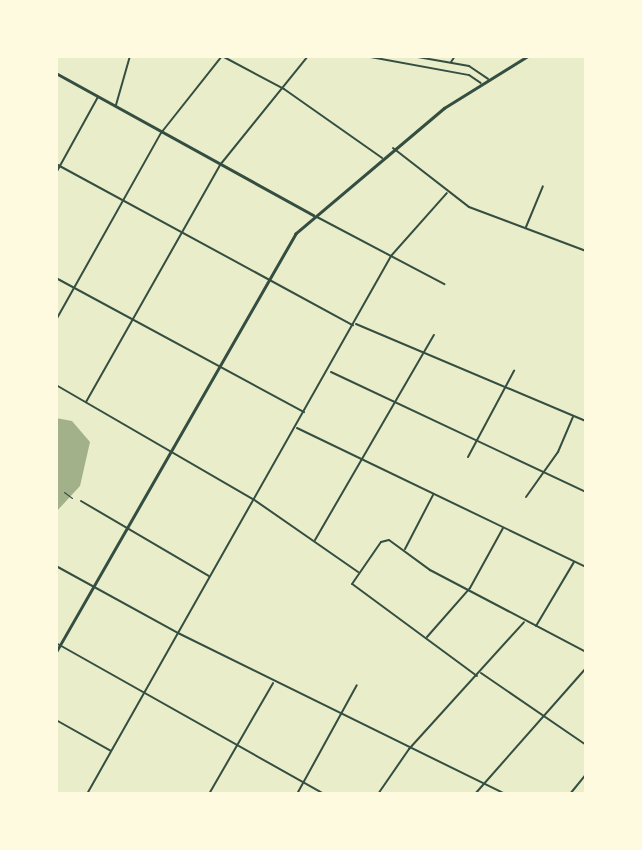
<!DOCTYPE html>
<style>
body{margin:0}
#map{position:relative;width:642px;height:850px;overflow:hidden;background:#e9edc9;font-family:Figtree,sans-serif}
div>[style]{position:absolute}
.water>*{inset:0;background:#a3b18a}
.path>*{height:1px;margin:-0.5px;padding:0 0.5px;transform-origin:0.5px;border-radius:0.5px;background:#344e41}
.minor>*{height:2px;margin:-1px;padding:0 1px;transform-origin:1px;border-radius:1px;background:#344e41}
.tertiary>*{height:2.5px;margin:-1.25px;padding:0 1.25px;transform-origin:1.25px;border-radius:1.25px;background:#344e41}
.primary>*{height:2.5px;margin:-1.25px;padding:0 1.25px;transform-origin:1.25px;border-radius:1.25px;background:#344e41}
span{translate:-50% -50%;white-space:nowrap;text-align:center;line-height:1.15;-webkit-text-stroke:7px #fefae0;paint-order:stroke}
.frame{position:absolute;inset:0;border:58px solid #fefae0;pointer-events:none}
</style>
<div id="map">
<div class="water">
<i style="clip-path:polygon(56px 418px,72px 421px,90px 442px,80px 486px,56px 512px)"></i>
</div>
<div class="path">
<i style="left:64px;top:492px;width:10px;rotate:37deg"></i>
</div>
<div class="minor">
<i style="left:222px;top:56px;width:70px;rotate:28deg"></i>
<i style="left:284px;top:89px;width:120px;rotate:35.1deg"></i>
<i style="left:365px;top:56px;width:106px;rotate:10.4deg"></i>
<i style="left:469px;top:75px;width:14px;rotate:34deg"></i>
<i style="left:412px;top:56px;width:58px;rotate:10deg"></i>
<i style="left:469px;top:66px;width:23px;rotate:34deg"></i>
<i style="left:451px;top:62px;width:7px;rotate:-56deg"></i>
<i style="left:116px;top:105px;width:51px;rotate:-74.1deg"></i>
<i style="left:393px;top:148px;width:96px;rotate:37.8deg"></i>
<i style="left:469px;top:207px;width:125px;rotate:20.6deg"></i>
<i style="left:56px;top:164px;width:338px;rotate:28.5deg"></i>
<i style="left:56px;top:173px;width:87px;rotate:-61.1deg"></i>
<i style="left:317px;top:217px;width:144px;rotate:27.8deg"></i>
<i style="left:526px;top:227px;width:44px;rotate:-67.5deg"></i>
<i style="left:56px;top:278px;width:282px;rotate:28.4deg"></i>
<i style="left:56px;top:320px;width:214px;rotate:-60.7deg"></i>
<i style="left:161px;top:133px;width:98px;rotate:-51.6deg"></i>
<i style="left:356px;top:324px;width:250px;rotate:22.9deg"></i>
<i style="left:331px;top:372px;width:282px;rotate:25.2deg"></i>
<i style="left:56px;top:385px;width:228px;rotate:30.1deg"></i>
<i style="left:253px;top:499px;width:128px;rotate:34.8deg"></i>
<i style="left:86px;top:402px;width:272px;rotate:-60.5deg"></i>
<i style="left:220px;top:165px;width:140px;rotate:-51.1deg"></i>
<i style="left:297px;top:428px;width:321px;rotate:25.7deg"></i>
<i style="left:468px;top:457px;width:98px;rotate:-61.9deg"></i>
<i style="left:526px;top:497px;width:55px;rotate:-54.6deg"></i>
<i style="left:558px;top:452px;width:38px;rotate:-67deg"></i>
<i style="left:81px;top:501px;width:148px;rotate:30.4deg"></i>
<i style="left:315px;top:540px;width:237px;rotate:-59.9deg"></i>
<i style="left:405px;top:549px;width:61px;rotate:-62.6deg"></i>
<i style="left:56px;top:566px;width:139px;rotate:28.8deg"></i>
<i style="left:178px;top:633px;width:364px;rotate:26.2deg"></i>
<i style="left:536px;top:626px;width:74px;rotate:-59.3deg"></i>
<i style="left:427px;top:637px;width:65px;rotate:-48.7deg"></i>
<i style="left:470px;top:588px;width:68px;rotate:-61.2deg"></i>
<i style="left:56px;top:643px;width:308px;rotate:29.4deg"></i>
<i style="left:481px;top:673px;width:127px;rotate:34.4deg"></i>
<i style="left:477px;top:676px;width:155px;rotate:-143.6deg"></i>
<i style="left:352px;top:584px;width:51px;rotate:-55.4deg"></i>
<i style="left:381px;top:542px;width:8px;rotate:-14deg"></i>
<i style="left:389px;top:540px;width:51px;rotate:36.2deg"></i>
<i style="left:430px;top:570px;width:176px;rotate:27.7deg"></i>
<i style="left:56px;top:720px;width:63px;rotate:29.4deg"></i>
<i style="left:87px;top:794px;width:618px;rotate:-60.53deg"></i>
<i style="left:391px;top:256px;width:84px;rotate:-48.4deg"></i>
<i style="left:209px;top:794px;width:128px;rotate:-60deg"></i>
<i style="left:297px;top:794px;width:124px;rotate:-61.2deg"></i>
<i style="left:378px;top:794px;width:55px;rotate:-55.4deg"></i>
<i style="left:409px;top:749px;width:171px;rotate:-47.8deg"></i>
<i style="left:475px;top:794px;width:168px;rotate:-48.6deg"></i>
<i style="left:570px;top:794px;width:26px;rotate:-51deg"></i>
</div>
<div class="tertiary">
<i style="left:56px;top:73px;width:294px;rotate:28.9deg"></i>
</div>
<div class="primary">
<i style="left:56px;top:652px;width:482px;rotate:-60.2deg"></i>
<i style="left:295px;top:234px;width:195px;rotate:-40.2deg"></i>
<i style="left:444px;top:108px;width:99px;rotate:-31.8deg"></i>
</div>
<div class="frame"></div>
</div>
